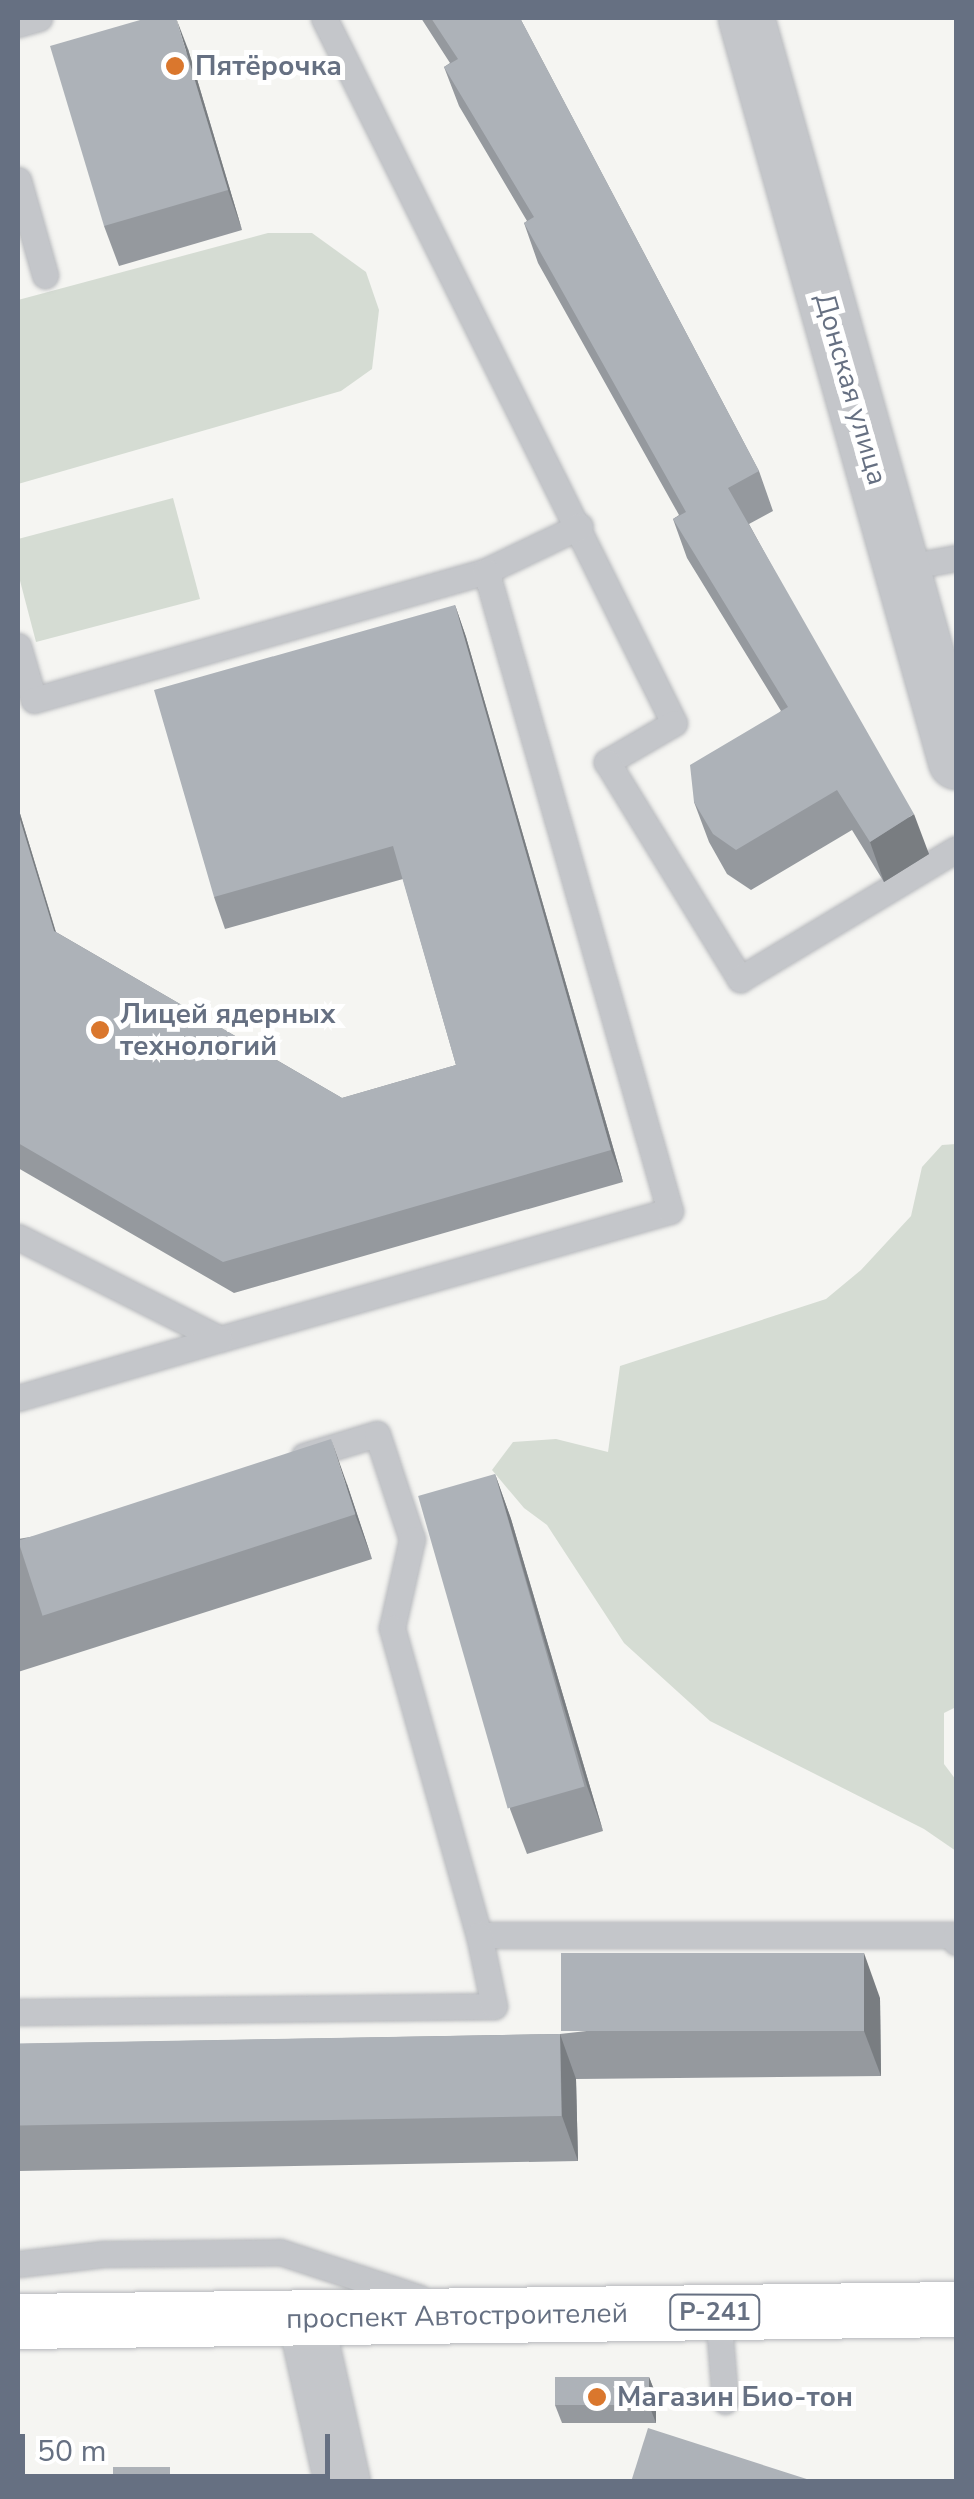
<!DOCTYPE html>
<meta charset="utf-8">
<style>
body{margin:0}
#map{position:relative;width:974px;height:2499px;overflow:hidden;background:#f5f5f2;font-family:"Nunito Sans",sans-serif}
div>[style]{position:absolute}
.green>*{inset:0;background:#d5dcd3}
.roads{filter:drop-shadow(0 0 2px #b6b8bc) drop-shadow(0 0 2px #b6b8bc)}
.service>*{height:25px;margin:-12.5px;padding:0 12.5px;transform-origin:12.5px;border-radius:12.5px;background:#c4c6ca}
.tertiary>*{height:55px;margin:-27.5px;padding:0 27.5px;transform-origin:27.5px;border-radius:27.5px;background:#c4c6ca}
.trunk>*{height:55px;margin:-27.5px;padding:0 27.5px;transform-origin:27.5px;border-radius:27.5px;background:#fff}
.wall>*{inset:0;background:#95999e}
.shaded-wall>*{inset:0;background:#797d81}
.building>*{inset:0;background:#adb2b8;transform-origin:0 0}
.dots>*{width:28px;height:28px;translate:-50% -50%;box-sizing:border-box;border:5px solid #fff;border-radius:50%}
span{translate:-50% -50%;white-space:nowrap;text-align:center;line-height:1.15;-webkit-text-stroke:10px #fff;paint-order:stroke}
.shield-label span{padding:2px 8px;background:#fff;border:2px solid;border-radius:8px;-webkit-text-stroke-width:0}
.shield-label{font-size:25px;color:#667082;font-weight:700}
.poi-label{font-size:28px;color:#667082;font-weight:700}
.left{translate:0 -50%;text-align:left}
.street-label{font-size:28px;color:#667082}
.frame{position:absolute;inset:0;border:20px solid #667082;pointer-events:none}
.scale{position:absolute;left:20px;top:2434px;width:310px;height:45px;box-sizing:border-box;border:5px solid #667082;border-top:0;padding-left:12px;font-size:30px;line-height:35px;white-space:nowrap;color:#667082;-webkit-text-stroke:8px #fff;paint-order:stroke}
</style>
<div id="map">
<div class="green">
<i style="clip-path:polygon(268px 233px,312px 233px,366px 272px,379px 310px,372px 369px,341px 391px,18px 484px,18px 300px)"></i>
<i style="clip-path:polygon(173px 498px,200px 599px,36px 642px,18px 573px,18px 539px)"></i>
<i style="clip-path:polygon(956px 1144px,956px 1707px,944px 1713px,944px 1764px,956px 1780px,956px 1851px,924px 1829px,710px 1721px,624px 1643px,547px 1525px,524px 1508px,492px 1470px,513px 1442px,556px 1439px,608px 1452px,620px 1366px,826px 1299px,861px 1270px,911px 1216px,922px 1167px,942px 1145px)"></i>
</div>
<div class="roads">
<div class="service">
<i style="left:324px;top:18px;width:787px;rotate:63.6deg"></i>
<i style="left:674px;top:723px;width:78px;rotate:149.8deg"></i>
<i style="left:607px;top:762px;width:255px;rotate:58.5deg"></i>
<i style="left:740px;top:979px;width:252px;rotate:-31deg"></i>
<i style="left:18px;top:24px;width:22px;rotate:-16deg"></i>
<i style="left:18px;top:180px;width:99px;rotate:74.1deg"></i>
<i style="left:902px;top:568px;width:55px;rotate:-10.5deg"></i>
<i style="left:18px;top:646px;width:56px;rotate:73.5deg"></i>
<i style="left:34px;top:700px;width:470px;rotate:-15.9deg"></i>
<i style="left:486px;top:571px;width:104px;rotate:-25.6deg"></i>
<i style="left:18px;top:1237px;width:226px;rotate:26.8deg"></i>
<i style="left:220px;top:1339px;width:468px;rotate:-15.9deg"></i>
<i style="left:670px;top:1211px;width:666px;rotate:-106.04deg"></i>
<i style="left:18px;top:1398px;width:210px;rotate:-16.3deg"></i>
<i style="left:304px;top:1456px;width:76px;rotate:-16.8deg"></i>
<i style="left:377px;top:1434px;width:111px;rotate:71.6deg"></i>
<i style="left:412px;top:1539px;width:91px;rotate:102.7deg"></i>
<i style="left:392px;top:1628px;width:319px;rotate:74.2deg"></i>
<i style="left:479px;top:1935px;width:477px"></i>
<i style="left:956px;top:1935px;width:7px;rotate:90deg"></i>
<i style="left:18px;top:2012px;width:476px;rotate:-0.7deg"></i>
<i style="left:494px;top:2006px;width:73px;rotate:-101.9deg"></i>
<i style="left:18px;top:2264px;width:86px;rotate:-6.7deg"></i>
<i style="left:103px;top:2254px;width:177px;rotate:-0.6deg"></i>
<i style="left:280px;top:2252px;width:147px;rotate:18.2deg"></i>
<i style="left:718px;top:2312px;width:89px;rotate:85.5deg"></i>
</div>
<div class="tertiary">
<i style="left:746px;top:18px;width:772px;rotate:74.22deg"></i>
<i style="left:305px;top:2318px;width:168px;rotate:77.3deg"></i>
</div>
<div class="trunk">
<i style="left:18px;top:2321px;width:938px;rotate:-0.73deg"></i>
</div>
</div>
<div class="wall">
<i style="clip-path:polygon(421px 18px,520px 18px,759px 471px,773px 511px,749px 524px,929px 854px,884px 882px,852px 830px,751px 890px,727px 874px,709px 842px,694px 802px,781px 711px,687px 558px,673px 519px,679px 515px,538px 263px,524px 223px,527px 221px,459px 106px,444px 67px,450px 63px)"></i>
<i style="clip-path:polygon(188px 49px,242px 230px,119px 266px,104px 226px)"></i>
<i style="clip-path:polygon(455px 605px,466px 637px,623px 1182px,234px 1293px,18px 1168px,18px 807px,56px 932px,342px 1098px,456px 1065px,403px 879px,225px 929px,214px 897px)"></i>
<i style="clip-path:polygon(495px 1474px,511px 1519px,603px 1831px,527px 1854px,510px 1809px)"></i>
<i style="clip-path:polygon(347px 1484px,372px 1559px,18px 1672px,18px 1539px)"></i>
<i style="clip-path:polygon(880px 1998px,881px 2076px,576px 2079px,578px 2161px,18px 2171px,18px 2044px,560px 2034px)"></i>
<i style="clip-path:polygon(649px 2377px,656px 2395px,656px 2423px,562px 2423px,555px 2405px)"></i>
</div>
<div class="shaded-wall">
<i style="clip-path:polygon(176px 18px,188px 49px,242px 230px,228px 190px)"></i>
<i style="clip-path:polygon(455px 605px,466px 637px,623px 1182px,611px 1150px)"></i>
<i style="clip-path:polygon(18px 807px,65px 963px,54px 931px,18px 813px)"></i>
<i style="clip-path:polygon(914px 814px,929px 854px,884px 882px,870px 842px)"></i>
<i style="clip-path:polygon(331px 1439px,347px 1484px,372px 1559px,355px 1514px)"></i>
<i style="clip-path:polygon(495px 1474px,511px 1519px,603px 1831px,587px 1786px)"></i>
<i style="clip-path:polygon(864px 1953px,880px 1998px,881px 2076px,864px 2031px)"></i>
<i style="clip-path:polygon(560px 2034px,576px 2079px,578px 2161px,562px 2116px)"></i>
<i style="clip-path:polygon(649px 2377px,656px 2395px,656px 2423px,649px 2405px)"></i>
</div>
<div class="building">
<i style="clip-path:polygon(147px 18px,176px 18px,228px 190px,104px 226px,50px 46px)"></i>
<i style="clip-path:polygon(431px 18px,520px 18px,759px 471px,728px 488px,914px 814px,870px 842px,837px 790px,736px 850px,713px 834px,694px 802px,690px 765px,788px 707px,673px 519px,686px 512px,524px 223px,534px 217px,444px 67px,458px 59px)"></i>
<i style="clip-path:polygon(455px 605px,611px 1150px,223px 1262px,18px 1143px,18px 813px,54px 931px,342px 1098px,456px 1065px,393px 846px,214px 897px,154px 690px)"></i>
<i style="left:331px;top:1439px;width:79px;height:329px;rotate:72deg"></i>
<i style="left:495px;top:1474px;width:325px;height:80px;rotate:74deg"></i>
<i style="left:864px;top:1953px;width:78px;height:303px;rotate:90deg"></i>
<i style="left:560px;top:2034px;width:82px;height:542px;rotate:89deg"></i>
<i style="left:555px;top:2377px;width:94px;height:28px"></i>
<i style="clip-path:polygon(648px 2428px,816px 2482px,631px 2482px)"></i>
<i style="left:113px;top:2467px;width:57px;height:15px"></i>
</div>
<div class="dots">
<i style="left:175px;top:66px;background:#da772d"></i>
<i style="left:100px;top:1030px;background:#da772d"></i>
<i style="left:597px;top:2397px;background:#da772d"></i>
</div>
<div class="shield-label">
<span style="left:715px;top:2312px">Р-241</span>
</div>
<div class="poi-label">
<span class="left" style="left:195px;top:66px">Пятёрочка</span>
<span class="left" style="left:120px;top:1030px">Лицей ядерных<br>технологий</span>
<span class="left" style="left:617px;top:2397px">Магазин Био-тон</span>
</div>
<div class="street-label">
<span style="left:851px;top:389px;rotate:74deg">Донская улица</span>
<span style="left:457px;top:2316px;rotate:-1deg">проспект Автостроителей</span>
</div>
<div class="frame"></div>
<div class="scale">50 m</div>
</div>
